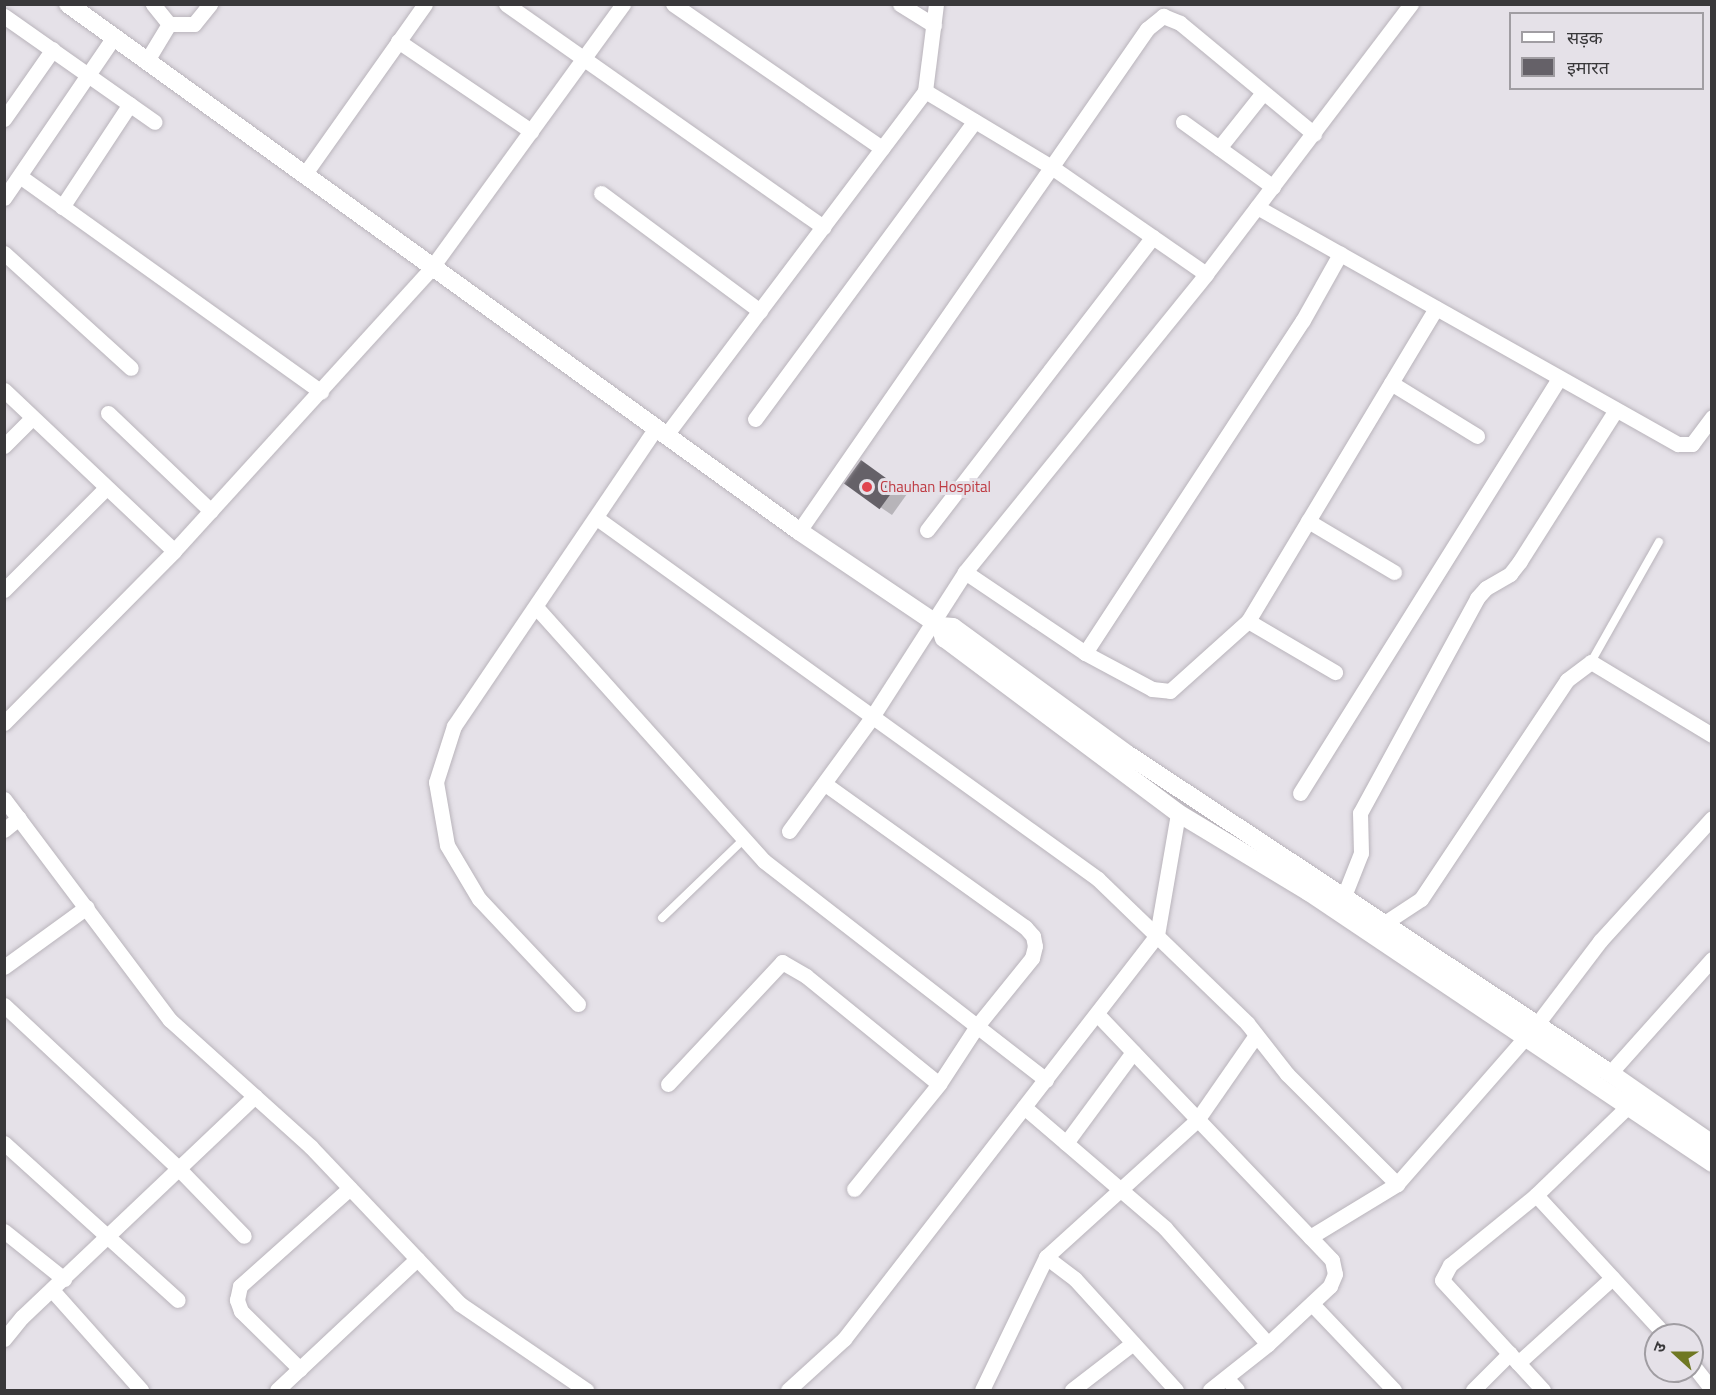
<!DOCTYPE html>
<meta charset="utf-8">
<style>
body{margin:0}
#map{position:relative;width:1716px;height:1395px;overflow:hidden;background:#e5e1e8;font-family:"Titillium Web","Noto Sans Devanagari",sans-serif}
div>[style]{position:absolute}
.shadow>*{inset:0;background:#0003}
.building>*{inset:0;background:#656168;transform-origin:0 0}
.roads{filter:drop-shadow(0 0 2px #b9b4bb) drop-shadow(0 0 2px #b9b4bb)}
.service>*{height:8px;margin:-4px;padding:0 4px;transform-origin:4px;border-radius:4px;background:#fff}
.minor>*{height:15px;margin:-7.5px;padding:0 7.5px;transform-origin:7.5px;border-radius:7.5px;background:#fff}
.tertiary>*{height:18px;margin:-9px;padding:0 9px;transform-origin:9px;border-radius:9px;background:#fff}
.dots>*{width:16px;height:16px;translate:-50% -50%;box-sizing:border-box;border:3px solid #e5e1e8;border-radius:50%}
span{translate:-50% -50%;white-space:nowrap;text-align:center;line-height:1.15;-webkit-text-stroke:6px #e5e1e8;paint-order:stroke}
.health-label{font-size:15px;color:#be3a42}
.left{translate:0 -50%;text-align:left}
.frame{position:absolute;inset:0;border:6px solid #39383a;pointer-events:none}
.legend{position:absolute;left:1509px;top:12px;width:195px;height:78px;box-sizing:border-box;background:#e5e1e8;border:2px solid #a09da2;margin:0;padding:8px 10px;list-style:none;font-size:18px;color:#39383a}
.legend li{display:flex;align-items:center;gap:12px;height:30px}
.legend b{width:30px;border:2px solid #a09da2}
.north{position:absolute;left:1644px;top:1323px;width:60px;height:60px;box-sizing:border-box;background:#e5e1e8;border:2px solid #a09da2;border-radius:50%;rotate:291deg;font-size:16px;font-weight:700;line-height:24px;text-align:center;color:#39383a}
.north::after{content:'';display:block;margin:auto;width:21px;height:27px;background:#6f7823;clip-path:polygon(50% 0,100% 100%,50% 72%,0 100%)}
</style>
<div id="map">
<div class="shadow">
<i style="clip-path:polygon(872px 469px,907px 494px,892px 515px,846px 484px)"></i>
</div>
<div class="building">
<i style="left:861px;top:460px;width:44px;height:29px;rotate:36deg"></i>
</div>
<div class="roads">
<div class="service">
<i style="left:1591px;top:662px;width:138px;rotate:-60.5deg"></i>
<i style="left:662px;top:918px;width:114px;rotate:-43.9deg"></i>
</div>
<div class="minor">
<i style="left:506px;top:4px;width:388px;rotate:35.1deg"></i>
<i style="left:673px;top:4px;width:254px;rotate:34.6deg"></i>
<i style="left:900px;top:4px;width:40px;rotate:32deg"></i>
<i style="left:4px;top:16px;width:184px;rotate:35.1deg"></i>
<i style="left:169px;top:24px;width:25px"></i>
<i style="left:194px;top:24px;width:26px;rotate:-51deg"></i>
<i style="left:398px;top:41px;width:161px;rotate:34.1deg"></i>
<i style="left:146px;top:62px;width:44px;rotate:-58.8deg"></i>
<i style="left:169px;top:24px;width:26px;rotate:-129deg"></i>
<i style="left:925px;top:91px;width:149px;rotate:31deg"></i>
<i style="left:1053px;top:168px;width:186px;rotate:34.7deg"></i>
<i style="left:4px;top:119px;width:85px;rotate:-55deg"></i>
<i style="left:1183px;top:122px;width:111px;rotate:35.8deg"></i>
<i style="left:1219px;top:148px;width:69px;rotate:-51.5deg"></i>
<i style="left:304px;top:175px;width:209px;rotate:-54.7deg"></i>
<i style="left:21px;top:177px;width:369px;rotate:35.6deg"></i>
<i style="left:601px;top:193px;width:198px;rotate:36.6deg"></i>
<i style="left:4px;top:198px;width:194px;rotate:-55.7deg"></i>
<i style="left:62px;top:207px;width:123px;rotate:-56.6deg"></i>
<i style="left:1257px;top:207px;width:483px;rotate:29.4deg"></i>
<i style="left:1678px;top:444px;width:14px"></i>
<i style="left:1692px;top:444px;width:34px;rotate:-53deg"></i>
<i style="left:4px;top:253px;width:171px;rotate:42.2deg"></i>
<i style="left:1391px;top:383px;width:101px;rotate:31.6deg"></i>
<i style="left:4px;top:390px;width:234px;rotate:43.4deg"></i>
<i style="left:108px;top:413px;width:142px;rotate:43.6deg"></i>
<i style="left:755px;top:419px;width:370px;rotate:-53.6deg"></i>
<i style="left:666px;top:435px;width:431px;rotate:-53deg"></i>
<i style="left:925px;top:91px;width:88px;rotate:-82.8deg"></i>
<i style="left:4px;top:446px;width:40px;rotate:-45deg"></i>
<i style="left:598px;top:519px;width:616px;rotate:35.75deg"></i>
<i style="left:1098px;top:879px;width:207px;rotate:44deg"></i>
<i style="left:1247px;top:1023px;width:65px;rotate:51.9deg"></i>
<i style="left:1287px;top:1074px;width:156px;rotate:45deg"></i>
<i style="left:1308px;top:521px;width:100px;rotate:30.7deg"></i>
<i style="left:927px;top:530px;width:370px;rotate:-52.4deg"></i>
<i style="left:799px;top:531px;width:611px;rotate:-55.27deg"></i>
<i style="left:1147px;top:29px;width:21px;rotate:-39deg"></i>
<i style="left:1163px;top:16px;width:18px;rotate:22deg"></i>
<i style="left:1180px;top:23px;width:174px;rotate:39.6deg"></i>
<i style="left:965px;top:572px;width:145px;rotate:34deg"></i>
<i style="left:1085px;top:653px;width:76px;rotate:28.2deg"></i>
<i style="left:1152px;top:689px;width:18px;rotate:6deg"></i>
<i style="left:1170px;top:691px;width:105px;rotate:-41.9deg"></i>
<i style="left:1248px;top:621px;width:365px;rotate:-59deg"></i>
<i style="left:4px;top:590px;width:143px;rotate:-45deg"></i>
<i style="left:536px;top:607px;width:341px;rotate:48.1deg"></i>
<i style="left:764px;top:861px;width:357px;rotate:37.8deg"></i>
<i style="left:1248px;top:621px;width:101px;rotate:30.4deg"></i>
<i style="left:1085px;top:653px;width:398px;rotate:-56.8deg"></i>
<i style="left:1303px;top:320px;width:76px;rotate:-60.7deg"></i>
<i style="left:4px;top:723px;width:242px;rotate:-45.3deg"></i>
<i style="left:174px;top:551px;width:384px;rotate:-47.7deg"></i>
<i style="left:432px;top:267px;width:325px;rotate:-54deg"></i>
<i style="left:825px;top:784px;width:246px;rotate:35.6deg"></i>
<i style="left:1025px;top:927px;width:12px;rotate:48deg"></i>
<i style="left:1033px;top:936px;width:10px;rotate:79deg"></i>
<i style="left:1035px;top:946px;width:12px;rotate:104deg"></i>
<i style="left:1032px;top:958px;width:87px;rotate:129deg"></i>
<i style="left:977px;top:1026px;width:69px;rotate:123.2deg"></i>
<i style="left:939px;top:1084px;width:135px;rotate:129deg"></i>
<i style="left:1300px;top:793px;width:489px;rotate:-58deg"></i>
<i style="left:4px;top:799px;width:276px;rotate:53.1deg"></i>
<i style="left:170px;top:1020px;width:190px;rotate:42deg"></i>
<i style="left:311px;top:1147px;width:216px;rotate:46.5deg"></i>
<i style="left:460px;top:1304px;width:153px;rotate:34.3deg"></i>
<i style="left:4px;top:830px;width:19px;rotate:-39deg"></i>
<i style="left:789px;top:831px;width:141px;rotate:-53.9deg"></i>
<i style="left:872px;top:717px;width:172px;rotate:-57.3deg"></i>
<i style="left:965px;top:572px;width:383px;rotate:-51deg"></i>
<i style="left:1206px;top:274px;width:339px;rotate:-52.8deg"></i>
<i style="left:1340px;top:906px;width:57px;rotate:-68.4deg"></i>
<i style="left:1361px;top:853px;width:40px;rotate:-91.4deg"></i>
<i style="left:1360px;top:813px;width:245px;rotate:-61.4deg"></i>
<i style="left:1477px;top:598px;width:13px;rotate:-48deg"></i>
<i style="left:1486px;top:588px;width:28px;rotate:-30deg"></i>
<i style="left:1510px;top:574px;width:16px;rotate:-52deg"></i>
<i style="left:1520px;top:561px;width:179px;rotate:-57.6deg"></i>
<i style="left:1383px;top:924px;width:45px;rotate:-33.3deg"></i>
<i style="left:1421px;top:899px;width:263px;rotate:-56.3deg"></i>
<i style="left:1567px;top:680px;width:30px;rotate:-37deg"></i>
<i style="left:1591px;top:662px;width:141px;rotate:31.1deg"></i>
<i style="left:4px;top:967px;width:102px;rotate:-35.9deg"></i>
<i style="left:578px;top:1004px;width:144px;rotate:-133.3deg"></i>
<i style="left:479px;top:899px;width:63px;rotate:-120.7deg"></i>
<i style="left:447px;top:845px;width:64px;rotate:-99.9deg"></i>
<i style="left:436px;top:782px;width:59px;rotate:-72.2deg"></i>
<i style="left:454px;top:726px;width:360px;rotate:-55.9deg"></i>
<i style="left:4px;top:1005px;width:240px;rotate:43.1deg"></i>
<i style="left:179px;top:1169px;width:93px;rotate:45.9deg"></i>
<i style="left:1097px;top:1014px;width:340px;rotate:46.3deg"></i>
<i style="left:1332px;top:1260px;width:14px;rotate:78deg"></i>
<i style="left:1335px;top:1274px;width:13px;rotate:113deg"></i>
<i style="left:1330px;top:1286px;width:85px;rotate:136.9deg"></i>
<i style="left:1268px;top:1344px;width:74px;rotate:141.6deg"></i>
<i style="left:1537px;top:1024px;width:104px;rotate:-52.8deg"></i>
<i style="left:1600px;top:941px;width:166px;rotate:-47.7deg"></i>
<i style="left:1610px;top:1073px;width:153px;rotate:-48.2deg"></i>
<i style="left:668px;top:1084px;width:167px;rotate:-46.9deg"></i>
<i style="left:782px;top:962px;width:28px;rotate:30deg"></i>
<i style="left:806px;top:976px;width:171px;rotate:39.1deg"></i>
<i style="left:1024px;top:1107px;width:186px;rotate:40.6deg"></i>
<i style="left:1165px;top:1228px;width:155px;rotate:48.4deg"></i>
<i style="left:4px;top:1143px;width:234px;rotate:42.1deg"></i>
<i style="left:1066px;top:1143px;width:113px;rotate:-53.6deg"></i>
<i style="left:1536px;top:1195px;width:190px;rotate:47.3deg"></i>
<i style="left:4px;top:1231px;width:77px;rotate:38.7deg"></i>
<i style="left:1310px;top:1237px;width:102px;rotate:-31.3deg"></i>
<i style="left:1397px;top:1184px;width:194px;rotate:-48.8deg"></i>
<i style="left:1046px;top:1257px;width:36px;rotate:37deg"></i>
<i style="left:1075px;top:1279px;width:150px;rotate:47.7deg"></i>
<i style="left:52px;top:1290px;width:134px;rotate:48.3deg"></i>
<i style="left:1312px;top:1304px;width:119px;rotate:46.4deg"></i>
<i style="left:4px;top:1339px;width:28px;rotate:-51deg"></i>
<i style="left:22px;top:1317px;width:321px;rotate:-43.5deg"></i>
<i style="left:1518px;top:1363px;width:127px;rotate:-42.1deg"></i>
<i style="left:1692px;top:1364px;width:33px;rotate:52deg"></i>
<i style="left:300px;top:1369px;width:83px;rotate:-135.5deg"></i>
<i style="left:241px;top:1311px;width:12px;rotate:-110deg"></i>
<i style="left:237px;top:1300px;width:14px;rotate:-78deg"></i>
<i style="left:240px;top:1286px;width:147px;rotate:-41.7deg"></i>
<i style="left:1226px;top:1378px;width:16px;rotate:47deg"></i>
<i style="left:277px;top:1390px;width:192px;rotate:-43.1deg"></i>
<i style="left:788px;top:1390px;width:76px;rotate:-42.3deg"></i>
<i style="left:844px;top:1339px;width:511px;rotate:-52.23deg"></i>
<i style="left:1157px;top:935px;width:124px;rotate:-80.2deg"></i>
<i style="left:982px;top:1390px;width:148px;rotate:-64.3deg"></i>
<i style="left:1046px;top:1257px;width:204px;rotate:-42.2deg"></i>
<i style="left:1197px;top:1120px;width:103px;rotate:-55.2deg"></i>
<i style="left:1072px;top:1390px;width:77px;rotate:-37.6deg"></i>
<i style="left:1473px;top:1390px;width:52px;rotate:-45deg"></i>
<i style="left:1543px;top:1390px;width:149px;rotate:-132.6deg"></i>
<i style="left:1442px;top:1280px;width:17px;rotate:-62deg"></i>
<i style="left:1450px;top:1265px;width:111px;rotate:-39.1deg"></i>
<i style="left:1536px;top:1195px;width:127px;rotate:-44deg"></i>
</div>
<div class="tertiary">
<i style="left:68px;top:4px;width:901px;rotate:35.79deg"></i>
<i style="left:799px;top:531px;width:170px;rotate:34deg"></i>
<i style="left:940px;top:626px;width:13px;rotate:4deg"></i>
<i style="left:953px;top:627px;width:215px;rotate:36.1deg"></i>
<i style="left:1127px;top:754px;width:579px;rotate:33.44deg"></i>
<i style="left:1610px;top:1073px;width:124px;rotate:34.8deg"></i>
<i style="left:940px;top:626px;width:13px;rotate:72deg"></i>
<i style="left:944px;top:638px;width:292px;rotate:36.8deg"></i>
<i style="left:1178px;top:813px;width:153px;rotate:31.1deg"></i>
<i style="left:1309px;top:892px;width:486px;rotate:33.9deg"></i>
</div>
</div>
<div class="dots">
<i style="left:867px;top:487px;background:#e0444e"></i>
</div>
<div class="health-label">
<span class="left" style="left:880px;top:487px">Chauhan Hospital</span>
</div>
<div class="frame"></div>
<ul class="legend">
<li><b style="height:8px;background:#fff"></b>सड़क</li>
<li><b style="height:16px;background:#656168"></b>इमारत</li>
</ul>
<div class="north">उ</div>
</div>
